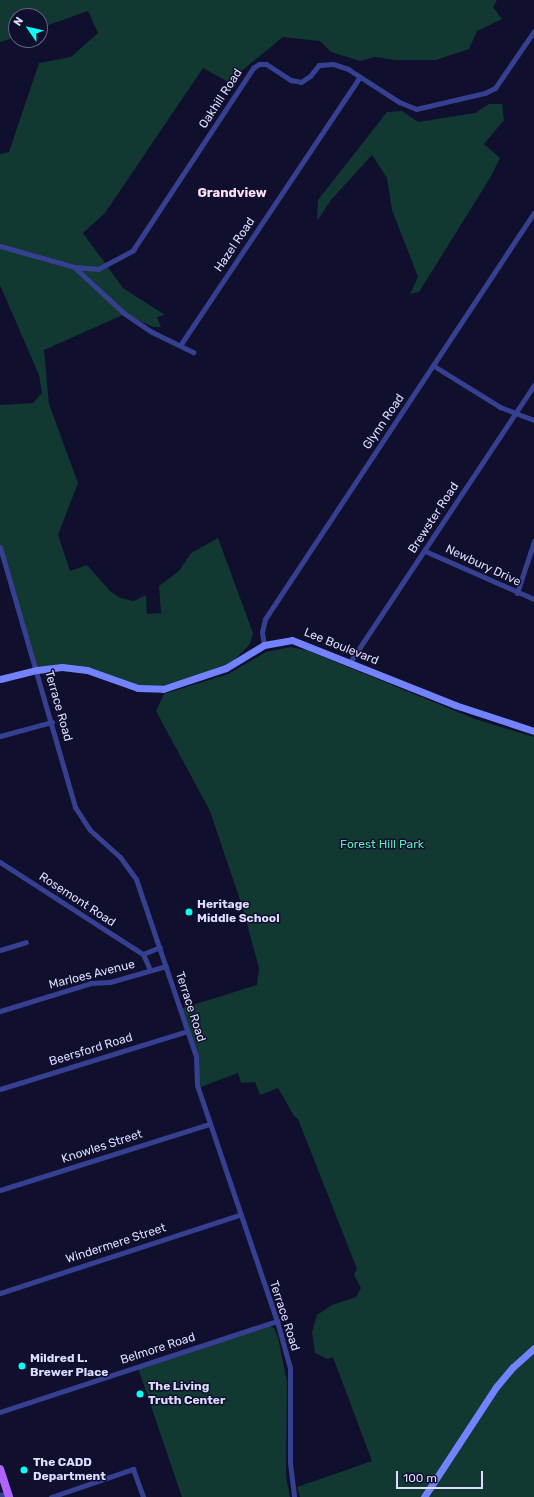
<!DOCTYPE html>
<style>
body{margin:0}
#map{position:relative;width:534px;height:1497px;overflow:hidden;background:#100f2e;font-family:Rubik,sans-serif}
div>[style]{position:absolute}
.green>*{inset:0;background:#113831}
.street>*{height:5px;margin:-2.5px;padding:0 2.5px;transform-origin:2.5px;border-radius:2.5px;background:#364090}
.secondary>*{height:7px;margin:-3.5px;padding:0 3.5px;transform-origin:3.5px;border-radius:3.5px;background:#7383ff}
.primary>*{height:8px;margin:-4px;padding:0 4px;transform-origin:4px;border-radius:4px;background:#af63ff}
.dots>*{width:11px;height:11px;translate:-50% -50%;box-sizing:border-box;border:2px solid #100f2e;border-radius:50%}
span{translate:-50% -50%;white-space:nowrap;text-align:center;line-height:1.15;-webkit-text-stroke:3px #100f2e;paint-order:stroke}
.street-label{font-size:12px;color:#dcddff}
.park-label{font-size:12px;color:#5cebb3}
.poi-label{font-size:12px;color:#dcddff;font-weight:700}
.left{translate:0 -50%;text-align:left}
.neighbourhood-label{font-size:13px;color:#ffdef8;font-weight:700}
.north{position:absolute;left:8px;top:8px;width:40px;height:40px;box-sizing:border-box;background:#100f2e;border:1px solid #626182;border-radius:50%;rotate:304deg;font-size:11px;font-weight:700;line-height:16px;text-align:center;color:#dcddff}
.north::after{content:'';display:block;margin:auto;width:14px;height:18px;background:#08fff5;clip-path:polygon(50% 0,100% 100%,50% 72%,0 100%)}
.scale{position:absolute;left:396px;top:1471px;width:87px;height:18px;box-sizing:border-box;border:2px solid #dcddff;border-top:0;padding-left:5px;font-size:12px;line-height:14px;white-space:nowrap;color:#dcddff;-webkit-text-stroke:3px #100f2e;paint-order:stroke}
</style>
<div id="map">
<div class="green">
<i style="clip-path:polygon(0 0,497px 0,493px 7px,502px 19px,477px 31px,469px 49px,436px 60px,395px 60px,375px 57px,360px 61px,331px 52px,320px 41px,283px 37px,228px 82px,203px 68px,105px 213px,83px 233px,123px 288px,165px 315px,157px 317px,161px 327px,153px 327px,125px 314px,44px 350px,49px 404px,78px 483px,58px 535px,70px 571px,87px 565px,110px 591px,120px 598px,134px 601px,146px 595px,147px 614px,161px 613px,159px 586px,179px 571px,191px 553px,218px 538px,253px 633px,250px 644px,226px 668px,151px 689px,87px 670px,37px 670px,0 547px,0 405px,33px 403px,42px 393px,39px 375px,0 285px,0 154px,9px 152px,39px 63px,71px 57px,98px 33px,88px 11px,40px 28px,40px 16px,16px 16px,16px 37px,0 42px)"></i>
<i style="clip-path:polygon(489px 104px,502px 104px,504px 120px,484px 144px,500px 158px,490px 178px,419px 292px,410px 294px,418px 277px,392px 210px,387px 178px,372px 155px,331px 200px,317px 221px,318px 200px,387px 112px,402px 111px,418px 122px,475px 113px)"></i>
<i style="clip-path:polygon(290px 647px,306px 650px,475px 719px,534px 737px,534px 1497px,300px 1497px,297px 1487px,372px 1461px,333px 1357px,327px 1359px,315px 1353px,312px 1332px,317px 1315px,332px 1305px,356px 1297px,361px 1288px,354px 1275px,357px 1269px,298px 1119px,294px 1116px,278px 1088px,260px 1095px,255px 1082px,241px 1083px,238px 1073px,198px 1088px,196px 1056px,180px 1009px,257px 985px,259px 968px,243px 909px,210px 811px,156px 711px,164px 694px,228px 674px,266px 652px)"></i>
<i style="clip-path:polygon(268px 1325px,274px 1328px,278px 1337px,287px 1382px,286px 1476px,290px 1497px,182px 1497px,138px 1368px)"></i>
</div>
<div class="street">
<i style="left:0;top:246px;width:77px;rotate:15.8deg"></i>
<i style="left:74px;top:267px;width:69px;rotate:42.7deg"></i>
<i style="left:125px;top:314px;width:32px;rotate:34deg"></i>
<i style="left:152px;top:332px;width:46px;rotate:26deg"></i>
<i style="left:74px;top:267px;width:24px;rotate:5deg"></i>
<i style="left:98px;top:269px;width:40px;rotate:-28deg"></i>
<i style="left:133px;top:250px;width:218px;rotate:-56.6deg"></i>
<i style="left:253px;top:68px;width:7px;rotate:-34deg"></i>
<i style="left:259px;top:64px;width:7px"></i>
<i style="left:266px;top:64px;width:30px;rotate:33deg"></i>
<i style="left:291px;top:80px;width:10px;rotate:11deg"></i>
<i style="left:301px;top:82px;width:11px;rotate:-34deg"></i>
<i style="left:310px;top:76px;width:14px;rotate:-51deg"></i>
<i style="left:319px;top:65px;width:14px;rotate:-4deg"></i>
<i style="left:333px;top:64px;width:16px;rotate:18deg"></i>
<i style="left:348px;top:69px;width:61px;rotate:32.9deg"></i>
<i style="left:399px;top:102px;width:18px;rotate:22deg"></i>
<i style="left:416px;top:109px;width:71px;rotate:-13.1deg"></i>
<i style="left:485px;top:93px;width:11px;rotate:-27deg"></i>
<i style="left:495px;top:88px;width:69px;rotate:-55.6deg"></i>
<i style="left:181px;top:344px;width:321px;rotate:-56.2deg"></i>
<i style="left:434px;top:366px;width:78px;rotate:31.8deg"></i>
<i style="left:500px;top:407px;width:36px;rotate:21deg"></i>
<i style="left:0;top:547px;width:271px;rotate:73.9deg"></i>
<i style="left:75px;top:807px;width:27px;rotate:57deg"></i>
<i style="left:90px;top:830px;width:40px;rotate:42deg"></i>
<i style="left:120px;top:857px;width:27px;rotate:54deg"></i>
<i style="left:136px;top:879px;width:187px;rotate:71.3deg"></i>
<i style="left:196px;top:1056px;width:29px;rotate:88deg"></i>
<i style="left:197px;top:1085px;width:249px;rotate:71.3deg"></i>
<i style="left:277px;top:1321px;width:49px;rotate:74.5deg"></i>
<i style="left:290px;top:1368px;width:95px;rotate:90deg"></i>
<i style="left:290px;top:1463px;width:34px;rotate:83deg"></i>
<i style="left:425px;top:551px;width:119px;rotate:23.8deg"></i>
<i style="left:517px;top:593px;width:55px;rotate:-71.9deg"></i>
<i style="left:264px;top:645px;width:13px;rotate:-99deg"></i>
<i style="left:262px;top:632px;width:13px;rotate:-77deg"></i>
<i style="left:265px;top:619px;width:487px;rotate:-56.5deg"></i>
<i style="left:350px;top:662px;width:333px;rotate:-56.4deg"></i>
<i style="left:0;top:736px;width:54px;rotate:-15.1deg"></i>
<i style="left:0;top:862px;width:170px;rotate:32.8deg"></i>
<i style="left:143px;top:954px;width:17px;rotate:66deg"></i>
<i style="left:0;top:950px;width:27px;rotate:-17deg"></i>
<i style="left:143px;top:954px;width:18px;rotate:-22deg"></i>
<i style="left:0;top:1011px;width:95px;rotate:-17.1deg"></i>
<i style="left:91px;top:983px;width:19px;rotate:-3deg"></i>
<i style="left:110px;top:982px;width:58px;rotate:-15.9deg"></i>
<i style="left:0;top:1089px;width:196px;rotate:-17.2deg"></i>
<i style="left:0;top:1190px;width:219px;rotate:-17.5deg"></i>
<i style="left:0;top:1293px;width:251px;rotate:-18.1deg"></i>
<i style="left:0;top:1412px;width:292px;rotate:-18.2deg"></i>
<i style="left:0;top:1495px;width:8px;rotate:-14deg"></i>
<i style="left:51px;top:1497px;width:87px;rotate:-18.9deg"></i>
<i style="left:133px;top:1469px;width:30px;rotate:70deg"></i>
</div>
<div class="secondary">
<i style="left:0;top:679px;width:38px;rotate:-14deg"></i>
<i style="left:37px;top:670px;width:25px;rotate:-7deg"></i>
<i style="left:62px;top:667px;width:25px;rotate:7deg"></i>
<i style="left:87px;top:670px;width:54px;rotate:19.4deg"></i>
<i style="left:138px;top:688px;width:25px;rotate:2deg"></i>
<i style="left:163px;top:689px;width:66px;rotate:-18.4deg"></i>
<i style="left:226px;top:668px;width:44px;rotate:-31.2deg"></i>
<i style="left:264px;top:645px;width:28px;rotate:-10deg"></i>
<i style="left:292px;top:640px;width:175px;rotate:21.7deg"></i>
<i style="left:455px;top:705px;width:83px;rotate:18.2deg"></i>
<i style="left:424px;top:1497px;width:131px;rotate:-56.8deg"></i>
<i style="left:496px;top:1387px;width:26px;rotate:-50deg"></i>
<i style="left:513px;top:1367px;width:28px;rotate:-42deg"></i>
</div>
<div class="primary">
<i style="left:0;top:1469px;width:29px;rotate:72deg"></i>
</div>
<div class="dots">
<i style="left:189px;top:912px;background:#08fff5"></i>
<i style="left:22px;top:1366px;background:#08fff5"></i>
<i style="left:140px;top:1394px;background:#08fff5"></i>
<i style="left:24px;top:1470px;background:#08fff5"></i>
</div>
<div class="street-label">
<span style="left:221px;top:99px;rotate:-57deg">Oakhill Road</span>
<span style="left:235px;top:245px;rotate:-56deg">Hazel Road</span>
<span style="left:384px;top:422px;rotate:-56deg">Glynn Road</span>
<span style="left:434px;top:518px;rotate:-57deg">Brewster Road</span>
<span style="left:483px;top:566px;rotate:25deg">Newbury Drive</span>
<span style="left:341px;top:647px;rotate:22deg">Lee Boulevard</span>
<span style="left:58px;top:706px;rotate:74deg">Terrace Road</span>
<span style="left:77px;top:900px;rotate:33deg">Rosemont Road</span>
<span style="left:92px;top:975px;rotate:-14deg">Marloes Avenue</span>
<span style="left:190px;top:1007px;rotate:72deg">Terrace Road</span>
<span style="left:91px;top:1050px;rotate:-17deg">Beersford Road</span>
<span style="left:102px;top:1147px;rotate:-18deg">Knowles Street</span>
<span style="left:116px;top:1244px;rotate:-18deg">Windermere Street</span>
<span style="left:284px;top:1316px;rotate:72deg">Terrace Road</span>
<span style="left:158px;top:1349px;rotate:-18deg">Belmore Road</span>
</div>
<div class="park-label">
<span style="left:382px;top:845px">Forest Hill Park</span>
</div>
<div class="poi-label">
<span class="left" style="left:197px;top:912px">Heritage<br>Middle School</span>
<span class="left" style="left:30px;top:1366px">Mildred L.<br>Brewer Place</span>
<span class="left" style="left:148px;top:1394px">The Living<br>Truth Center</span>
<span class="left" style="left:33px;top:1470px">The CADD<br>Department</span>
</div>
<div class="neighbourhood-label">
<span style="left:232px;top:193px">Grandview</span>
</div>
<div class="north">N</div>
<div class="scale">100 m</div>
</div>
